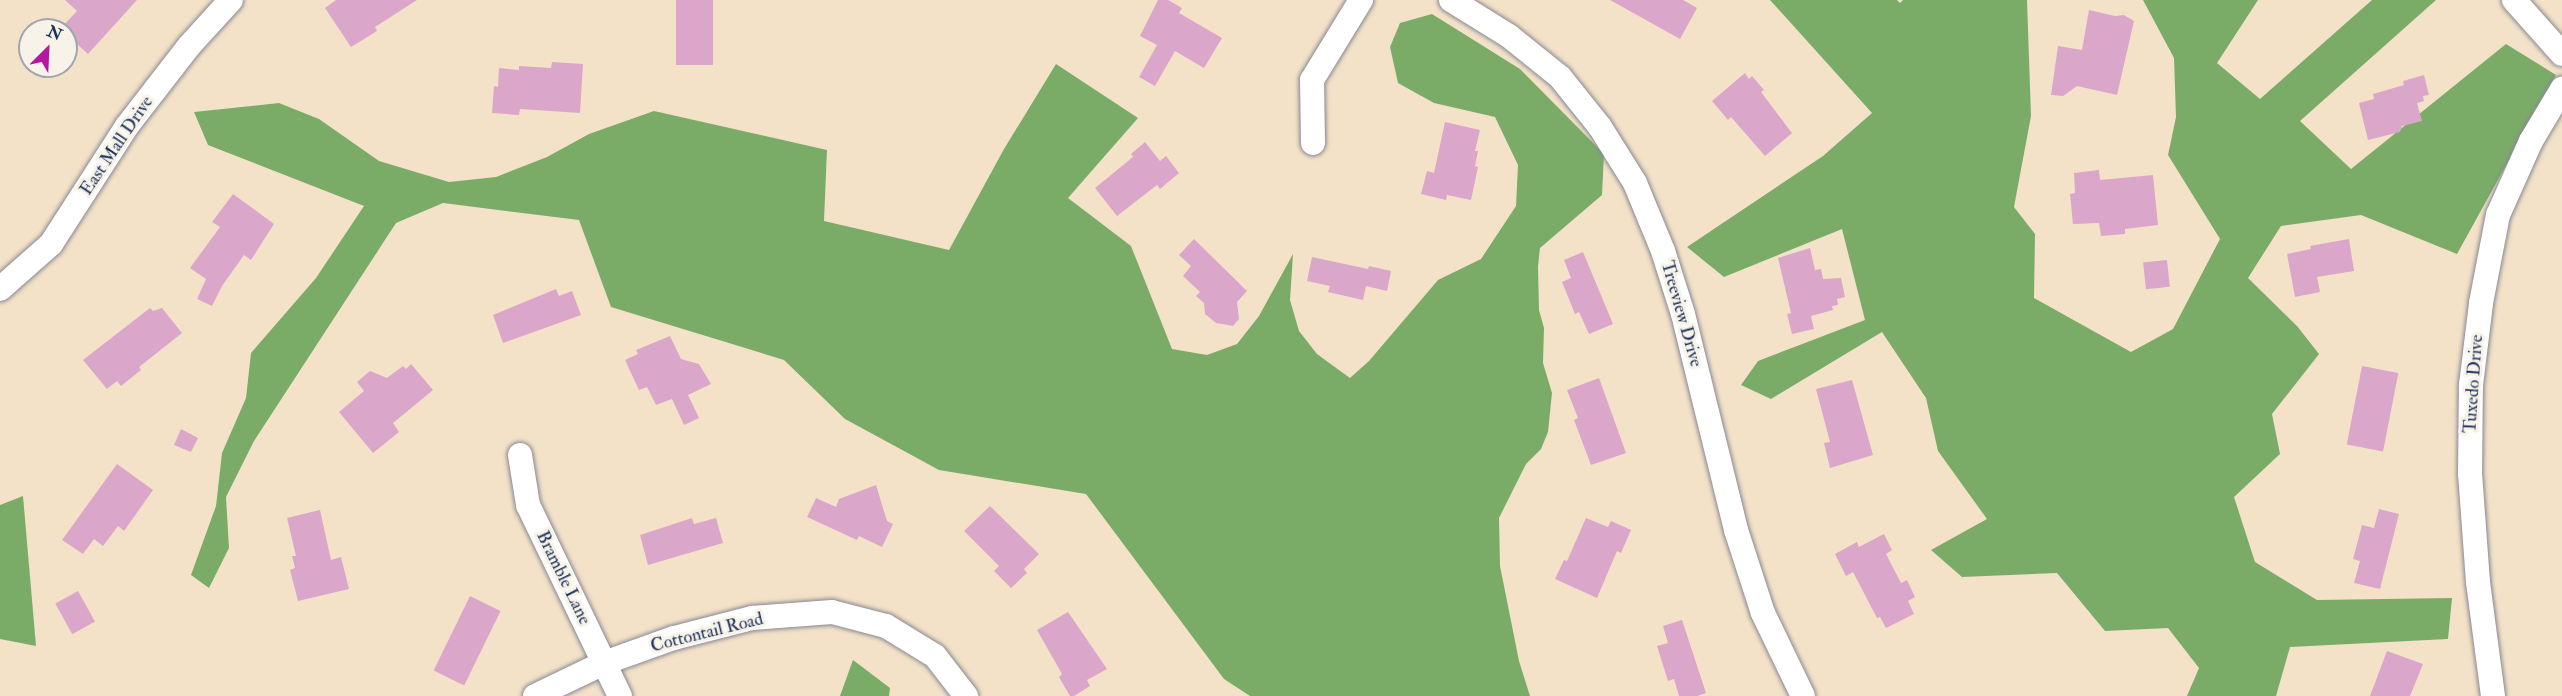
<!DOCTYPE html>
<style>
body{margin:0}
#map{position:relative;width:2562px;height:696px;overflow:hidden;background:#f4e2c8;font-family:"IM FELL Double Pica",serif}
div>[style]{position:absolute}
.forest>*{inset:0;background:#7aac68}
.building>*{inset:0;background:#daa7cb;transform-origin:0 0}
.roads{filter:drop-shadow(0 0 2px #888893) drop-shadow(0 0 2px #888893)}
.street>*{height:24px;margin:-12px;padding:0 12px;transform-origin:12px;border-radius:12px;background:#fff}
span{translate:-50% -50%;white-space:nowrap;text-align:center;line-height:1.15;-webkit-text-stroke:6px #f7f3e8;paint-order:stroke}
.street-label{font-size:18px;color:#1b2f5e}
.north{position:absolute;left:18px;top:18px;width:60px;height:60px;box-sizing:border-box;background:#f7f3e8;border:2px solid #9fa5b1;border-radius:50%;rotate:24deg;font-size:16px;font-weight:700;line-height:24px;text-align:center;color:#1b2f5e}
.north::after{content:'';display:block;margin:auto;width:21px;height:27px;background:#b5179e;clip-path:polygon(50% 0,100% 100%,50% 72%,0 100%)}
</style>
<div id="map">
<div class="forest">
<i style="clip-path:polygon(1770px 0,1897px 0,1900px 3px,1903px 0,2027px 0,2031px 116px,2014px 207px,2035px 234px,2034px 298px,2131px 352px,2173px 329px,2220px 239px,2168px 155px,2176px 117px,2174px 58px,2143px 0,2258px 0,2217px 63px,2260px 99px,2372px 0,2436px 0,2300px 121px,2351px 169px,2506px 44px,2556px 75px,2457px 254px,2361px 215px,2281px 226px,2248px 278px,2297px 326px,2319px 354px,2272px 414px,2280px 454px,2234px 497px,2255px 562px,2317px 600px,2452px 598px,2448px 639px,2290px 647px,2276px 696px,2187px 696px,2199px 668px,2168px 628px,2105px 631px,2057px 573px,1962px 577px,1931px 550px,1987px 519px,1938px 451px,1926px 398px,1882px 332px,1771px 399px,1741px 385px,1758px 361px,1865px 320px,1842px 229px,1724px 277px,1687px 247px,1823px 156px,1872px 113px)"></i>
<i style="clip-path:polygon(1432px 14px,1520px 69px,1604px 154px,1602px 195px,1540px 248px,1538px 266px,1539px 310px,1544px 328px,1543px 363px,1552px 393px,1548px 432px,1541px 449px,1526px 464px,1499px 518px,1500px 566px,1519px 661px,1530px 696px,1250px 696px,1224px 679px,1086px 494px,939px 470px,845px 419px,784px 360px,611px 307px,579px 220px,443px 203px,396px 223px,254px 441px,226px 497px,229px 548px,209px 588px,191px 575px,216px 506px,222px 453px,246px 398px,251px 353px,316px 278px,364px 206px,208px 145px,194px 112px,279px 103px,319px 119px,379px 161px,449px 182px,496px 177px,547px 157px,589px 134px,654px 111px,827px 150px,824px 221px,949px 250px,1004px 149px,1056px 64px,1138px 118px,1068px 198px,1131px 246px,1172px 349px,1207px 355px,1237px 344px,1259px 316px,1293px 254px,1290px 300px,1299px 331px,1317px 354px,1350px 378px,1369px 361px,1438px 280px,1481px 259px,1516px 206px,1518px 165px,1495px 117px,1434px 103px,1398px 83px,1390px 47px,1400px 23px)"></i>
<i style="clip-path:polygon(23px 496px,36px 646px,0 639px,0 505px)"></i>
<i style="clip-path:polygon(853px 660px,890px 688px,889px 696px,840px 696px)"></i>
</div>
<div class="building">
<i style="clip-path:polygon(65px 0,137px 0,88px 54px,66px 34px,66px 30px,60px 29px,77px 11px)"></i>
<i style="clip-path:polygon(336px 0,417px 0,375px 27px,377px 31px,351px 47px,325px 8px)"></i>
<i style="left:676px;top:0;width:37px;height:65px"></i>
<i style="clip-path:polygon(1158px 0,1168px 0,1182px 8px,1179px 13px,1222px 38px,1204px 68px,1175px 51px,1155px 86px,1139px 77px,1157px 45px,1140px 36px)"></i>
<i style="clip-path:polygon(1610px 0,1683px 0,1697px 8px,1680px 39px)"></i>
<i style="clip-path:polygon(2089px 10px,2115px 16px,2124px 15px,2134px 21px,2117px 95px,2077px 86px,2063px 96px,2051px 95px,2058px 46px,2082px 50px)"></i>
<i style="clip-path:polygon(552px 62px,583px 64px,580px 113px,520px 109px,519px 115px,492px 113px,494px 86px,498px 87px,499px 68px,519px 70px,519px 66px,551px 68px)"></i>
<i style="clip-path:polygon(1745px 73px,1749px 79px,1752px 76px,1764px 90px,1761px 92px,1792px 133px,1765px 156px,1731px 117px,1728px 120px,1712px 101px)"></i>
<i style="clip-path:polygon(2424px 75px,2429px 95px,2423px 96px,2424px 101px,2417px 103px,2422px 121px,2402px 126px,2400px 132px,2368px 140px,2359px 103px,2374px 99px,2373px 94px,2404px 85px,2403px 81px)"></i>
<i style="clip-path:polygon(1445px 122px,1480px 130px,1475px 151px,1478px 151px,1475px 166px,1478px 167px,1471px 200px,1447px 195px,1446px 200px,1421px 194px,1427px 171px,1434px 173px)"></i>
<i style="clip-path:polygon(1145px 142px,1160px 161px,1166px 156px,1179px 173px,1160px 189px,1157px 185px,1117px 216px,1095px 188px,1133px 157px,1131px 154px)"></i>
<i style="clip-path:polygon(2099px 170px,2100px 180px,2153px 175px,2158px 225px,2125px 229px,2125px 234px,2101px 236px,2099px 223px,2073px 224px,2070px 194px,2075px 193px,2074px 173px)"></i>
<i style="clip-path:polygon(233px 194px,274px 224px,251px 260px,244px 255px,222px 286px,212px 306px,197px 299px,206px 279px,190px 268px,220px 227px,212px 222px)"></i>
<i style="clip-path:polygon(1194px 239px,1247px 291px,1237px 302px,1239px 319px,1233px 326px,1216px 323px,1205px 314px,1204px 303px,1196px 296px,1200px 292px,1183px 276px,1191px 266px,1179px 255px)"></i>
<i style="clip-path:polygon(2349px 239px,2354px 271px,2317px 277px,2320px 292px,2295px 297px,2287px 254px,2311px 249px,2310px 246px)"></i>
<i style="clip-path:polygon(1810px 248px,1815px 270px,1821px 269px,1823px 279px,1841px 278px,1845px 297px,1837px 299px,1838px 305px,1832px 306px,1833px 310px,1811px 316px,1814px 329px,1792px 334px,1787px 314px,1791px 313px,1778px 258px)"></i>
<i style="clip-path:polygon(1583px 252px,1613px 324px,1589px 334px,1579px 312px,1575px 314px,1562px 282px,1571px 278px,1564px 260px)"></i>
<i style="clip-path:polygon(1312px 257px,1368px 269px,1369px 266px,1391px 271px,1387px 291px,1366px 286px,1363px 300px,1328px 292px,1330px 286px,1307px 281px)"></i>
<i style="left:2167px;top:260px;width:27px;height:24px;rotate:84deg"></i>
<i style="clip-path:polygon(556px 289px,559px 296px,572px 291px,581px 315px,503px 343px,493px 315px)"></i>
<i style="clip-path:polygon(150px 308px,153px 311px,162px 308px,182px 333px,139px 367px,141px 370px,121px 386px,117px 381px,107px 389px,83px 360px)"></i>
<i style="clip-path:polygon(670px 336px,681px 359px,699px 364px,711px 384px,688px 395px,699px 418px,684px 425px,672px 399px,656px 405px,647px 387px,639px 390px,625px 360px,638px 354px,636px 350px)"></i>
<i style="clip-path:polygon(411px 364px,433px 390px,393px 423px,399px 432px,373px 453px,339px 412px,364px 391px,357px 382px,370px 371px,387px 378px,403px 366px,406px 369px)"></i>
<i style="left:2362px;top:366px;width:37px;height:80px;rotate:11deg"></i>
<i style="clip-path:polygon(1599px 378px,1626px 453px,1591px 465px,1574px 420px,1578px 418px,1567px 390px)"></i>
<i style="clip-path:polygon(1852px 380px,1873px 455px,1830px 468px,1824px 443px,1830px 442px,1816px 389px)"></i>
<i style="clip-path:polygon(181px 429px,198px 438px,191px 452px,174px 445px)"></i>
<i style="clip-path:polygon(117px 464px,153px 490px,124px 531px,118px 526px,103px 546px,94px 539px,83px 554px,62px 540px)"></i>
<i style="clip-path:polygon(876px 485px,887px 521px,893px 524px,882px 547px,859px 536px,857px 540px,807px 517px,816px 498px,836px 507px,839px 499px)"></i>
<i style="clip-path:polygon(990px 506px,1039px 554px,1024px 569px,1027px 573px,1011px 588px,994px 571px,999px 566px,964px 531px)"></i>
<i style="clip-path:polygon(2379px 509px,2399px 514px,2380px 589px,2354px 583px,2360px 561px,2353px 559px,2362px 525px,2374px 528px)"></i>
<i style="clip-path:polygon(320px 510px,331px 560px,341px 557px,349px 589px,298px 601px,290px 570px,295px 568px,292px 556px,296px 556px,287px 518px)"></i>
<i style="clip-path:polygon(692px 518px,694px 524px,716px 518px,723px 543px,648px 565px,640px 535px)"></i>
<i style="clip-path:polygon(1586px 518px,1608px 527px,1611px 521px,1631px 530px,1621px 553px,1617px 551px,1597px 598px,1555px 579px,1564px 560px,1567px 561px)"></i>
<i style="clip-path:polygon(1884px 534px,1892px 550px,1886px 554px,1901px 583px,1907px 580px,1915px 597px,1908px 601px,1914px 614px,1886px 628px,1880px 617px,1877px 618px,1853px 572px,1846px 576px,1835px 554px,1857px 542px,1859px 547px)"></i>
<i style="left:78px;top:591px;width:35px;height:26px;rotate:61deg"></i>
<i style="left:470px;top:596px;width:34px;height:83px;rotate:26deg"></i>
<i style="clip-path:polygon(1068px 612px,1107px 669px,1087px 680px,1090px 686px,1074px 696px,1070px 696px,1059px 677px,1062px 674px,1037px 630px)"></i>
<i style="clip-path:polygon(1682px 620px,1706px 693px,1697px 696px,1679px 696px,1674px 679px,1668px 681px,1657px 646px,1668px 643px,1663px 626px)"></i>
<i style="clip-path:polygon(2387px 651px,2423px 664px,2410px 696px,2370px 696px)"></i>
</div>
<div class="roads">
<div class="street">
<i style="left:1451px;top:0;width:68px;rotate:31.8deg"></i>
<i style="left:1509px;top:36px;width:65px;rotate:38.8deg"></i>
<i style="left:1560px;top:77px;width:64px;rotate:51.3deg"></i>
<i style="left:1600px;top:127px;width:66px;rotate:58deg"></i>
<i style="left:1635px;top:183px;width:74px;rotate:67.6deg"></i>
<i style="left:1663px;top:251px;width:66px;rotate:72.4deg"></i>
<i style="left:1683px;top:314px;width:222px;rotate:76.2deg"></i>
<i style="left:1736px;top:530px;width:87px;rotate:72deg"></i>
<i style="left:1763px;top:613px;width:92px;rotate:64.3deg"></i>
<i style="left:2514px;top:0;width:72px;rotate:48.4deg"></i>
<i style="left:1313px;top:143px;width:63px;rotate:-90.9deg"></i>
<i style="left:1312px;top:80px;width:94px;rotate:-58.5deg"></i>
<i style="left:0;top:289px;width:68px;rotate:-41.4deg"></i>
<i style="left:51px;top:244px;width:140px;rotate:-57.2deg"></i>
<i style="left:127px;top:126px;width:101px;rotate:-52.2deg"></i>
<i style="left:189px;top:46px;width:62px;rotate:-47.6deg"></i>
<i style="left:520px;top:455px;width:51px;rotate:80.9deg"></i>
<i style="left:528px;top:505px;width:212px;rotate:64.3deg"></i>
<i style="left:535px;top:696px;width:76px;rotate:-25.6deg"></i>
<i style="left:604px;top:663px;width:74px;rotate:-19.7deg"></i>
<i style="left:674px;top:638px;width:81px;rotate:-14.4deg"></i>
<i style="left:752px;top:618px;width:80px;rotate:-4.3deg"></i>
<i style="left:832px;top:612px;width:56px;rotate:14.5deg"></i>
<i style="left:886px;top:626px;width:57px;rotate:31.5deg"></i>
<i style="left:935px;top:656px;width:51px;rotate:52.2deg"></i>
<i style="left:2493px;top:696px;width:115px;rotate:-97.5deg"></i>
<i style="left:2478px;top:582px;width:108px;rotate:-94.2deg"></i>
<i style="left:2470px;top:474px;width:89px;rotate:-89.4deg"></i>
<i style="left:2471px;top:385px;width:83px;rotate:-83deg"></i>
<i style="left:2481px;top:303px;width:90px;rotate:-79.1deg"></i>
<i style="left:2498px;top:215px;width:81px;rotate:-66deg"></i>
<i style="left:2531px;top:141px;width:61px;rotate:-59.2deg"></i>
</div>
</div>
<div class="street-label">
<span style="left:117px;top:146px;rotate:-56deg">East Mall Drive</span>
<span style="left:1681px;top:314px;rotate:74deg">Treeview Drive</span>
<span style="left:2474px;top:384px;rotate:-86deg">Tuxedo Drive</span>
<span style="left:563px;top:578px;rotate:64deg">Bramble Lane</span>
<span style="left:707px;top:633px;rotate:-14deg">Cottontail Road</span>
</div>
<div class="north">N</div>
</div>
